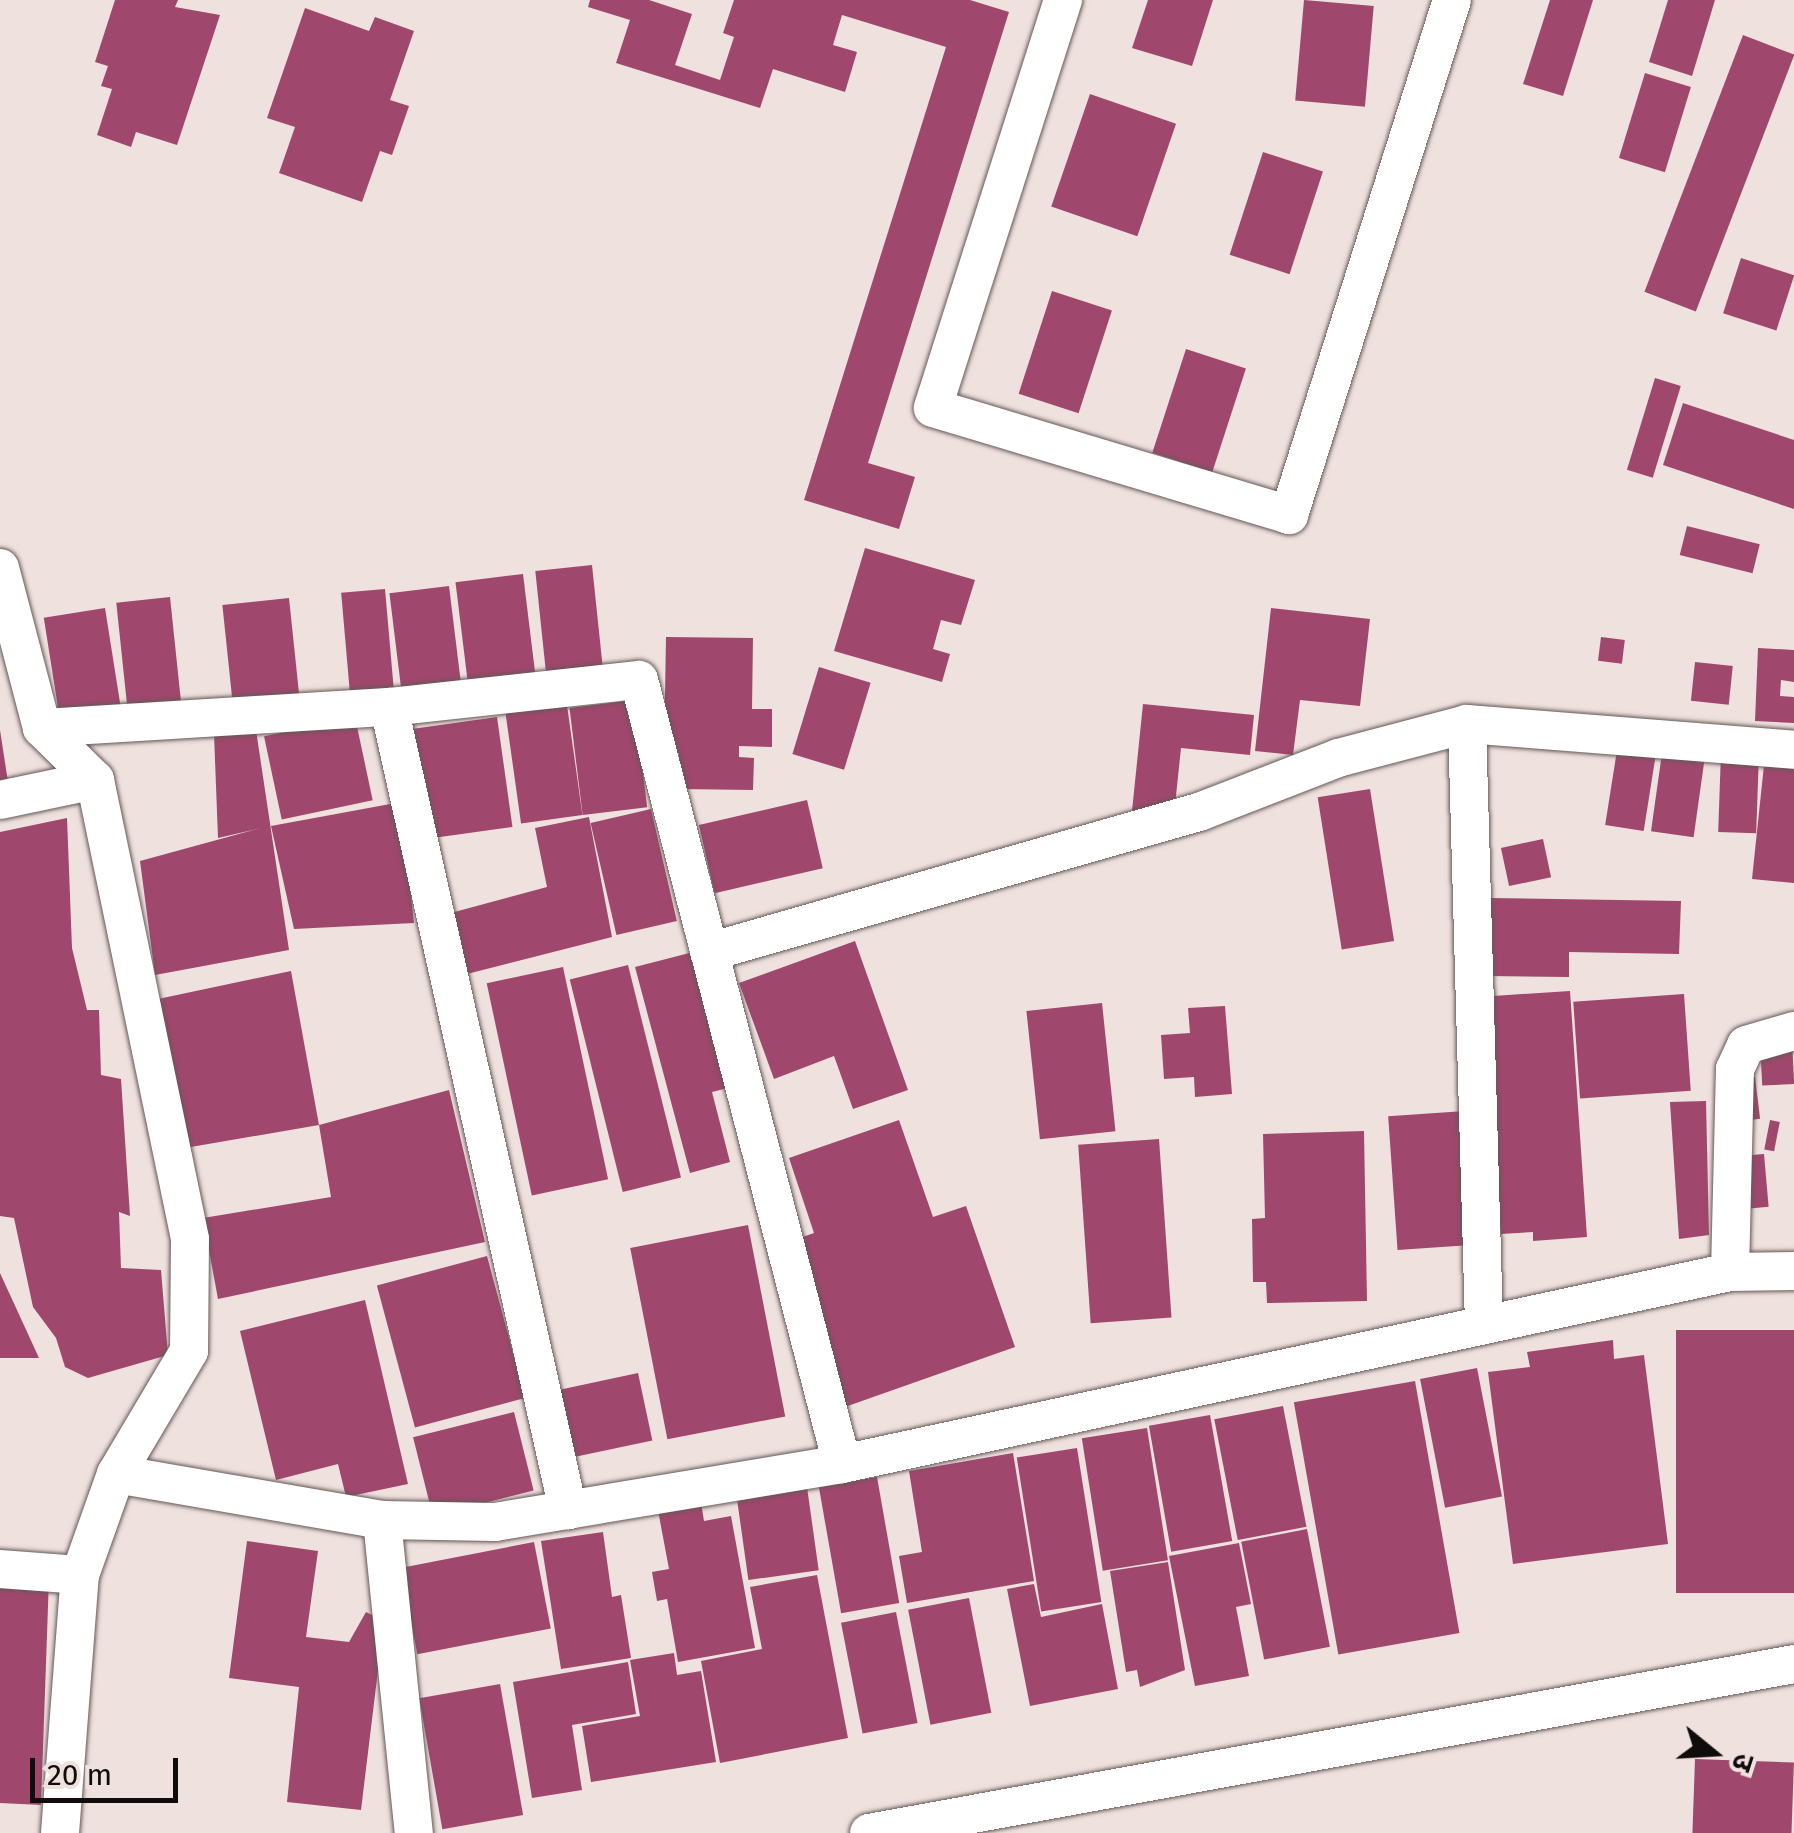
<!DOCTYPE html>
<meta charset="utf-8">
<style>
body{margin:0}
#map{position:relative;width:1794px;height:1833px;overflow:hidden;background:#efe1de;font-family:"Fira Sans","Noto Sans Devanagari",sans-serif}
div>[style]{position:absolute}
.building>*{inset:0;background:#a0476d;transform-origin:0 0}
.roads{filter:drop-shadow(0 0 2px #645856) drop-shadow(0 0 2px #645856)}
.minor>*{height:38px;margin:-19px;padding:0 19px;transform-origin:19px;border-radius:19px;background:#fff}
span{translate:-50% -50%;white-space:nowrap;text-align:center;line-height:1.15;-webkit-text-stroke:9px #efe1de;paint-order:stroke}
.north{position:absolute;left:1664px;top:1703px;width:100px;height:100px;-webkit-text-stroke:8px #efe1de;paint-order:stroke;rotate:108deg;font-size:28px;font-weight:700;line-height:40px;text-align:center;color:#110c0c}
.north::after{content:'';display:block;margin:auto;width:35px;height:45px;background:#110c0c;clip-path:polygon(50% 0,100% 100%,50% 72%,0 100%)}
.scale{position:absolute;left:30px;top:1758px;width:148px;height:45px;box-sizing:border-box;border:5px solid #110c0c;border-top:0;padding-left:12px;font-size:30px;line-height:35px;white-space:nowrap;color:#110c0c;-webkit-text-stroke:8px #efe1de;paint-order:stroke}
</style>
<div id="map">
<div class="building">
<i style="clip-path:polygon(115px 0,178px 0,175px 7px,220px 15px,177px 145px,136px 132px,131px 147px,97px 135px,112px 89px,101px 86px,108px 66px,95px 62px)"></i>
<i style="clip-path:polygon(590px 0,649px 0,692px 14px,675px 65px,720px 80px,734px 37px,723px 33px,734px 0,970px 0,1009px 12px,868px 463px,915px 477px,899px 529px,804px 500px,946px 47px,842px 15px,833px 45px,857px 52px,845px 92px,773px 69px,760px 108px,616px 63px,630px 20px,588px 7px)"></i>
<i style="clip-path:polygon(1148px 0,1213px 0,1192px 66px,1132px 48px)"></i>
<i style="left:1304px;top:0;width:70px;height:101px;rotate:5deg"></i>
<i style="clip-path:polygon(1550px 0,1593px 0,1563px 96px,1523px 84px)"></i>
<i style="clip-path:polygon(1668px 0,1715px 0,1692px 76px,1649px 62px)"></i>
<i style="clip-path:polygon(305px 8px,369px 31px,375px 17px,414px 31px,390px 100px,409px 106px,392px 155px,380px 151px,362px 202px,279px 173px,295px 127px,267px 118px)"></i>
<i style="left:1743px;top:35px;width:55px;height:275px;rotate:21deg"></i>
<i style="left:1645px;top:73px;width:48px;height:89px;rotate:17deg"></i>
<i style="left:1090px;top:94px;width:91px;height:119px;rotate:19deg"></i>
<i style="left:1263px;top:152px;width:63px;height:108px;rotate:18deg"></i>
<i style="left:1741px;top:258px;width:56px;height:58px;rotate:18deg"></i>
<i style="left:1052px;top:291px;width:63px;height:108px;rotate:18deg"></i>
<i style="left:1186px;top:349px;width:63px;height:109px;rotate:18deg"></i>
<i style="left:1655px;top:378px;width:27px;height:96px;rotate:17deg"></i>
<i style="clip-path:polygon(1683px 403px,1794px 440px,1794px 509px,1663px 465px)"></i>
<i style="left:1687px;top:526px;width:75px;height:30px;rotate:14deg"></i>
<i style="clip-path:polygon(865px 548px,975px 580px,961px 625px,941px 620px,933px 649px,950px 654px,942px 682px,834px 651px)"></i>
<i style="left:592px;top:565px;width:106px;height:57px;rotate:84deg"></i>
<i style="left:523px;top:574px;width:101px;height:68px;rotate:83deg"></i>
<i style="left:449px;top:586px;width:102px;height:60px;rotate:83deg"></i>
<i style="left:385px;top:589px;width:103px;height:44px;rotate:85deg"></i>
<i style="left:170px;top:597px;width:108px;height:54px;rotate:84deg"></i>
<i style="left:289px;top:598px;width:109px;height:67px;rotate:84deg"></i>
<i style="left:105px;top:608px;width:98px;height:62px;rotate:81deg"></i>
<i style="clip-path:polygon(1271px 608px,1370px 619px,1360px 706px,1300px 700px,1293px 755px,1255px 751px)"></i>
<i style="clip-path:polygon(666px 637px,753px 638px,752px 709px,772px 709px,772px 747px,739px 746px,739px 757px,754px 758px,753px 790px,679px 789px,679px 753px,664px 753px)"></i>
<i style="left:1601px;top:637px;width:24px;height:24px;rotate:7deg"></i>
<i style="clip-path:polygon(1758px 648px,1794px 650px,1794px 682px,1781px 680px,1780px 696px,1794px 697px,1794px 723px,1755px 721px)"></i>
<i style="left:1695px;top:662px;width:38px;height:39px;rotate:6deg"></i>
<i style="left:819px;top:667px;width:54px;height:91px;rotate:17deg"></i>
<i style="left:634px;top:700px;width:108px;height:65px;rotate:83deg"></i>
<i style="clip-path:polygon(1143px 704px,1254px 715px,1250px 755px,1181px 748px,1174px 815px,1132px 811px)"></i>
<i style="left:567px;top:705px;width:111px;height:62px;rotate:82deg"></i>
<i style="left:355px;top:717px;width:85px;height:93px;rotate:78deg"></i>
<i style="left:497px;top:717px;width:111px;height:102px;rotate:82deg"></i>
<i style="clip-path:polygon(0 730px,10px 795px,0 798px)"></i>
<i style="clip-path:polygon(256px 730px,289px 950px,155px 975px,140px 861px,261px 828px,218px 838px,214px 734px)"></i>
<i style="left:1618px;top:744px;width:39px;height:82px;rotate:9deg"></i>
<i style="left:1721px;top:752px;width:38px;height:80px;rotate:2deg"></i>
<i style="left:1662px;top:753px;width:43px;height:79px;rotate:8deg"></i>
<i style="clip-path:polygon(1764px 765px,1794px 768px,1794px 883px,1752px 879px)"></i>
<i style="left:1370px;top:789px;width:154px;height:53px;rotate:81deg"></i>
<i style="left:807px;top:800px;width:70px;height:111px;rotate:77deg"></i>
<i style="clip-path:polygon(401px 802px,414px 923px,294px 929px,271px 826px)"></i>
<i style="left:651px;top:809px;width:115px;height:62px;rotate:77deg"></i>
<i style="clip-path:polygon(589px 817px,612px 937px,463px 975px,447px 914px,547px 887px,535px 828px)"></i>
<i style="clip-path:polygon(67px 818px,72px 948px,87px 1010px,99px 1010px,101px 1075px,121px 1079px,130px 1216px,119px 1212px,121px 1268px,161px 1270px,168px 1355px,88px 1378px,65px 1367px,56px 1338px,33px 1307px,14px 1218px,0 1216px,0 832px)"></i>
<i style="left:1543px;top:839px;width:39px;height:43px;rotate:78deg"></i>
<i style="clip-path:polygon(1490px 898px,1681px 901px,1679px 954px,1569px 952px,1569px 977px,1488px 976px)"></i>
<i style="clip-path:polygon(855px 941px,908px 1090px,853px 1109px,834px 1056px,774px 1079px,739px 983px)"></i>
<i style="clip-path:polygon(701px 950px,736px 1086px,712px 1092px,730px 1162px,690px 1173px,635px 967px)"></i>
<i style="left:628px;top:965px;width:219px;height:60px;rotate:76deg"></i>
<i style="left:563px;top:967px;width:217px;height:78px;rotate:78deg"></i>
<i style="clip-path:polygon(291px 971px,319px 1125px,449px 1090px,485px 1242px,218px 1299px,203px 1218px,331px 1197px,319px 1125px,185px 1148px,158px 999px)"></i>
<i style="clip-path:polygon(1570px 991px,1587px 1237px,1533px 1241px,1533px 1232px,1501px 1234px,1478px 997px)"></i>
<i style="left:1684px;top:994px;width:97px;height:111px;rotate:86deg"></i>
<i style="left:1102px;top:1003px;width:129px;height:76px;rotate:84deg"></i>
<i style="clip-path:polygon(1225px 1006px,1232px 1094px,1195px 1097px,1194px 1077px,1164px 1079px,1161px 1035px,1190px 1033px,1188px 1008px)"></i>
<i style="left:1792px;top:1042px;width:42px;height:32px;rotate:87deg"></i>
<i style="left:1755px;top:1077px;width:42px;height:16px;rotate:83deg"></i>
<i style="clip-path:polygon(1706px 1101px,1709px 1235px,1679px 1239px,1670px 1102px)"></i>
<i style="left:1465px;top:1111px;width:134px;height:77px;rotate:86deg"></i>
<i style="clip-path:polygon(899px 1120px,933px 1217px,966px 1206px,1015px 1347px,842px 1408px,797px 1239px,814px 1233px,789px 1158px)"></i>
<i style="left:1770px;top:1120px;width:10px;height:30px;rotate:11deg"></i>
<i style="clip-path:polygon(1364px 1131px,1367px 1301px,1267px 1303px,1266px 1282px,1253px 1282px,1252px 1219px,1265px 1218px,1263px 1134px)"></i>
<i style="left:1159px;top:1139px;width:179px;height:81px;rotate:86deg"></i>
<i style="left:1764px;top:1154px;width:53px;height:24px;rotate:85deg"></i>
<i style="left:748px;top:1225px;width:195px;height:120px;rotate:79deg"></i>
<i style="left:487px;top:1256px;width:147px;height:114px;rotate:75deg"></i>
<i style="clip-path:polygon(0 1273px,39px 1358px,0 1358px)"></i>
<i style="clip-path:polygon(365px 1300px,408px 1484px,346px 1497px,338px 1464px,276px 1480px,240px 1331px)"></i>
<i style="left:1676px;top:1330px;width:118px;height:263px"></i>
<i style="clip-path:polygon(1613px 1340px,1614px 1359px,1644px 1355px,1668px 1544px,1513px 1564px,1488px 1372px,1530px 1367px,1527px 1352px)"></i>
<i style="left:1477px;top:1368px;width:131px;height:58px;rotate:79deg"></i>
<i style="left:638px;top:1373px;width:69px;height:92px;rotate:78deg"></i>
<i style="left:1415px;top:1381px;width:256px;height:123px;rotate:80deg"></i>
<i style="left:1283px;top:1406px;width:123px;height:70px;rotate:79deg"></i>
<i style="left:514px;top:1412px;width:81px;height:104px;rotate:76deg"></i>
<i style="left:1210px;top:1415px;width:128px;height:62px;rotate:80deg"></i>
<i style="left:1147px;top:1428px;width:134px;height:66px;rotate:81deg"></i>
<i style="left:1077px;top:1448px;width:156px;height:61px;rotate:81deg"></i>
<i style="clip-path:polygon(1013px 1453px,1034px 1581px,907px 1603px,899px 1556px,922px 1552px,909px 1471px)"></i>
<i style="left:877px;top:1477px;width:128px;height:59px;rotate:80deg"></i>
<i style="left:807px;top:1487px;width:84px;height:71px;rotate:82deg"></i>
<i style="clip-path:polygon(700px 1496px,704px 1521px,731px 1516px,755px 1648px,678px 1662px,667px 1599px,657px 1601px,652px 1572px,669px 1569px,657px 1505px)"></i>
<i style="left:1307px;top:1529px;width:120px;height:67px;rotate:79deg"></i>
<i style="clip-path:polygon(603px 1532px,612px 1597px,621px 1595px,631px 1658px,561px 1669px,541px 1541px)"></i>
<i style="clip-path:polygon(247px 1541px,318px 1551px,306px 1637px,349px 1642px,366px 1612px,384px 1621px,361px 1810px,287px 1802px,299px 1687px,229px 1678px)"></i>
<i style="left:534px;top:1542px;width:88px;height:136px;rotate:79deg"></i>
<i style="clip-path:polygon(1239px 1543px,1251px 1604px,1236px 1607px,1249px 1676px,1195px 1686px,1169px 1556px)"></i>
<i style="clip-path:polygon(1168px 1562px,1185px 1670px,1140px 1687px,1137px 1670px,1126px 1672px,1110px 1571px)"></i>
<i style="clip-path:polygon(817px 1575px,848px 1738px,720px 1763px,701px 1661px,762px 1649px,750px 1587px)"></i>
<i style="clip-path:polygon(0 1576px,49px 1578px,41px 1805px,0 1803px)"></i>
<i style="clip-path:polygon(1034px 1584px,1041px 1617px,1102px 1604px,1118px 1689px,1030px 1706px,1007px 1589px)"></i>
<i style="left:969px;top:1598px;width:117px;height:62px;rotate:79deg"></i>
<i style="left:896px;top:1612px;width:113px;height:56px;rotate:79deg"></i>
<i style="clip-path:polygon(674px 1653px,677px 1675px,701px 1671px,716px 1762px,591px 1782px,582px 1726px,640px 1716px,630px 1660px)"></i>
<i style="clip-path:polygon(628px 1662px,636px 1714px,572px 1725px,582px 1790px,532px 1798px,513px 1682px)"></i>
<i style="left:500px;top:1684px;width:133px;height:82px;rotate:80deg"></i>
<i style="left:1695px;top:1759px;width:99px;height:74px;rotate:2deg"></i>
</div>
<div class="roads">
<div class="minor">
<i style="left:1063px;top:0;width:428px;rotate:107.7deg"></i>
<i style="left:933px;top:408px;width:372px;rotate:16.7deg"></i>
<i style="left:1289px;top:515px;width:540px;rotate:-72.44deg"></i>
<i style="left:0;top:568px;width:165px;rotate:75.3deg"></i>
<i style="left:42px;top:728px;width:74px;rotate:44.5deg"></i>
<i style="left:95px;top:780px;width:469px;rotate:78.3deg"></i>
<i style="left:190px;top:1239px;width:112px;rotate:90.5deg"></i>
<i style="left:189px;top:1351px;width:143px;rotate:120.7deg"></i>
<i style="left:389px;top:707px;width:823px;rotate:77.43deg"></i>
<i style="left:1467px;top:724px;width:601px;rotate:88.38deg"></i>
<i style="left:42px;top:728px;width:348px;rotate:-3.5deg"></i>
<i style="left:389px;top:707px;width:251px;rotate:-6.2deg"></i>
<i style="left:639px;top:680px;width:810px;rotate:75.48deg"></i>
<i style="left:0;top:800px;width:97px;rotate:-11.9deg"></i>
<i style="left:709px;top:952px;width:510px;rotate:-15.95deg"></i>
<i style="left:1199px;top:812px;width:149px;rotate:-21.2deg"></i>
<i style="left:1338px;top:758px;width:133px;rotate:-14.8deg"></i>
<i style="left:1467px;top:724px;width:328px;rotate:4.5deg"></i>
<i style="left:1730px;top:1272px;width:203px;rotate:-88.6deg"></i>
<i style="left:1735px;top:1069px;width:26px;rotate:-65deg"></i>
<i style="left:1746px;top:1045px;width:50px;rotate:-16.3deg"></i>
<i style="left:382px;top:1520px;width:315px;rotate:84.2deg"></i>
<i style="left:0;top:1569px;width:80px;rotate:4.3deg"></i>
<i style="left:60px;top:1833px;width:259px;rotate:-85.6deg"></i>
<i style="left:80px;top:1575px;width:107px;rotate:-70.4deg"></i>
<i style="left:116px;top:1474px;width:270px;rotate:9.8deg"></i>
<i style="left:382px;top:1520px;width:113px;rotate:1deg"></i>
<i style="left:495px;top:1522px;width:352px;rotate:-9.5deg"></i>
<i style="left:842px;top:1464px;width:909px;rotate:-12.2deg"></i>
<i style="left:1730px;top:1272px;width:64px;rotate:-0.9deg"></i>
<i style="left:869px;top:1833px;width:940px;rotate:-10.35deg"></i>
</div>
</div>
<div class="north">उ</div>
<div class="scale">20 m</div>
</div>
